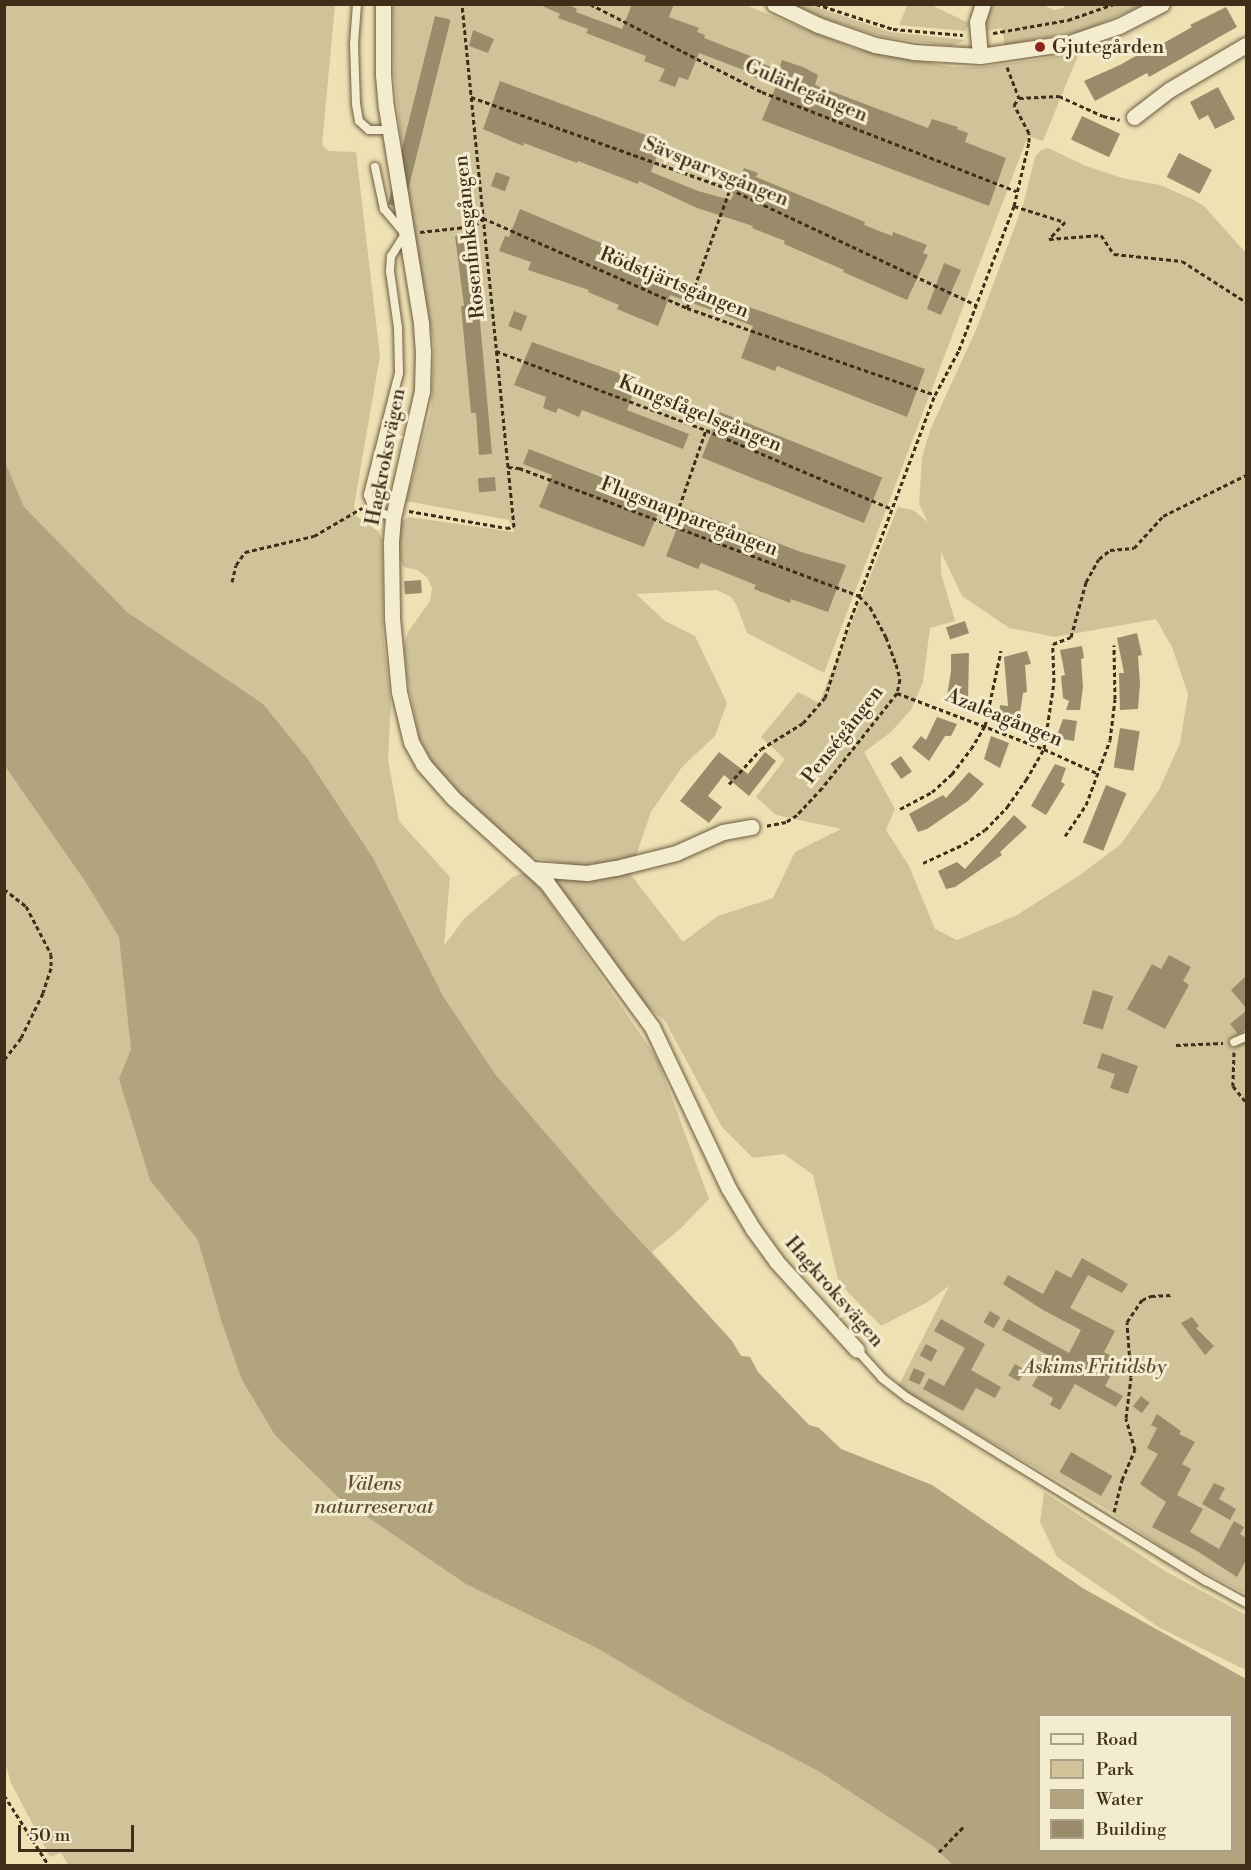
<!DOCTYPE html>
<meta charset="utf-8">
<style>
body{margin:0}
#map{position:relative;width:1251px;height:1870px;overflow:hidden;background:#eee1b4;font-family:"Libre Bodoni",serif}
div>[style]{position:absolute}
.green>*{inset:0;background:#d0c39a}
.water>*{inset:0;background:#b3a480}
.building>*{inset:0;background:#9a8b6a;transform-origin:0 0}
.path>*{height:3px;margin-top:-1.5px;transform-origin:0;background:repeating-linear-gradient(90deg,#402e1a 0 4.5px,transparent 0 7.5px)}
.roads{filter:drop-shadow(0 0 2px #6c5b40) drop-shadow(0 0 2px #6c5b40)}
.lane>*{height:8px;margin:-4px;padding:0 4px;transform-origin:4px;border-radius:4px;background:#f4ecce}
.street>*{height:15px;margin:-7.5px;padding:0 7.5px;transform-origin:7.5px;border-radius:7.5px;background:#f4ecce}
.dots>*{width:16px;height:16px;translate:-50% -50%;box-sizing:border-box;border:3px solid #f4ecce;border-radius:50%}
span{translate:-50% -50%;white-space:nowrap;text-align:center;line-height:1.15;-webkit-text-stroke:6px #f4ecce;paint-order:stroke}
.poi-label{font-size:20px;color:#402e1a}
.left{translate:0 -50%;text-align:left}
.street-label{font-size:20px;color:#402e1a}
.park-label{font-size:20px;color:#5d4c34;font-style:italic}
.frame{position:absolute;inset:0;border:6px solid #402e1a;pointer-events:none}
.legend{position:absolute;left:1038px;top:1714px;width:195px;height:138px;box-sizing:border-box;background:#f4ecce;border:2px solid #aca086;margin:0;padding:8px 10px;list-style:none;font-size:18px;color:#402e1a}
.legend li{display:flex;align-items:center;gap:12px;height:30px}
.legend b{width:30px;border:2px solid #aca086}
.scale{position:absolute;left:18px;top:1825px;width:116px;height:27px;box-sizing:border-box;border:3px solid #402e1a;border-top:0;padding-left:8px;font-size:18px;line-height:21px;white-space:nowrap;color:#402e1a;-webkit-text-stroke:4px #f4ecce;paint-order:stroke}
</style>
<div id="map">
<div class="green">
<i style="clip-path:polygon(908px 4px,931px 5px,969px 23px,965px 31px,899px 25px)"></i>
<i style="clip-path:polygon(evenodd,4px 5px,335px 5px,322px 145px,329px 151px,356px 152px,380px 356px,354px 506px,356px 516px,378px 531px,382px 539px,383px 634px,391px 707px,388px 759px,399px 821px,450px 877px,444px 946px,464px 919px,513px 877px,525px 872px,543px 892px,658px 1060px,709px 1199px,679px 1230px,652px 1252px,732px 1341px,741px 1356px,750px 1357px,758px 1372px,809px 1425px,819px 1428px,841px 1449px,932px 1485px,1084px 1589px,1246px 1679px,1246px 1865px,69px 1866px,61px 1853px,50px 1857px,11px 1783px,4px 1759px,4px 5px,1040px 1716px,1232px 1716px,1232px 1850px,1040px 1850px,1040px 1716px)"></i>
<i style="clip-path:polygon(393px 5px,745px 5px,856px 49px,953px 67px,983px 67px,1049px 58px,1081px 48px,1043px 141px,1028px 136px,824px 673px,747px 633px,737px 606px,731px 597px,717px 590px,636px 594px,665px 621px,695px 636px,727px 703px,715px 736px,682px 767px,651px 812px,636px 856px,620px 860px,578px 866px,532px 857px,486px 822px,475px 807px,453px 789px,435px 767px,419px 737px,407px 677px,404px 644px,408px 632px,430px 601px,432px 588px,427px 577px,417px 570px,404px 567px,399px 559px,400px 522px,409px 517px,514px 532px,509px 520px,406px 501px,431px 410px,434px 346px,407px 192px,394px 75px)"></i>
<i style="clip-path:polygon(794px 5px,810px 5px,891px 32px,966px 40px,952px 46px,883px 37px,823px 18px)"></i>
<i style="clip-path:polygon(992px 5px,1043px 5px,1054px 10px,1063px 8px,1065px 5px,1143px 5px,1083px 31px,1005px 45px,1002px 28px,986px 31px,983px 21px)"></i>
<i style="clip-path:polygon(evenodd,1048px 148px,1086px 166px,1122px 178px,1160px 185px,1192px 199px,1204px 206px,1246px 253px,1246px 1594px,1178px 1558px,1103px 1507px,898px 1387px,949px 1286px,926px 1303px,881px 1326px,839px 1283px,813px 1175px,784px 1154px,753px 1158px,722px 1127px,665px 1021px,645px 1005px,552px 879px,592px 878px,628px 871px,683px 942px,718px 916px,773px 898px,795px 852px,841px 829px,776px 815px,756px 797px,785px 759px,761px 737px,798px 692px,819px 703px,898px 507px,913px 510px,928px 522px,919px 504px,922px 457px,931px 428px,976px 330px,1023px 205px,1035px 157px,1041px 150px,1048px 148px,941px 552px,962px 596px,1009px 628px,1055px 637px,1156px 619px,1172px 647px,1188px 694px,1180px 743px,1159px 790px,1121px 844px,1080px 875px,1017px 915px,957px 940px,935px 929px,909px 866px,886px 830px,895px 809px,864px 752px,890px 733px,911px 710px,923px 682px,930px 628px,955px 621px,941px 573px,941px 552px)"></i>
<i style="clip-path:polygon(1044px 1492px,1165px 1571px,1246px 1615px,1246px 1670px,1160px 1628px,1057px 1557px,1040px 1522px)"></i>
</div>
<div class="water">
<i style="clip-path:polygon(evenodd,5px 462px,24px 507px,127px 612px,263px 704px,307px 758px,373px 858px,443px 996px,495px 1074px,609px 1207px,732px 1341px,741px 1356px,750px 1357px,758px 1372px,809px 1425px,819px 1428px,841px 1449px,932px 1485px,1084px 1589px,1246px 1679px,1246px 1865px,953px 1865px,933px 1846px,820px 1772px,696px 1707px,597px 1648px,466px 1584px,338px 1497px,275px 1435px,242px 1380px,221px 1320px,198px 1240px,150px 1180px,119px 1079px,131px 1049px,119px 937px,85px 881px,5px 766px,5px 462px,1040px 1716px,1232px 1716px,1232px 1850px,1040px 1850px,1040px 1716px)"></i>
</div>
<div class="building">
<i style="clip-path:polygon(538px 4px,567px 4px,577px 9px,576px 12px,622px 29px,632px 4px,674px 4px,669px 17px,699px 28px,697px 32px,705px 35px,704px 38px,758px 59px,757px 61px,778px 70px,782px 60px,803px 67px,818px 75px,815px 85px,928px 128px,932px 119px,958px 127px,957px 129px,968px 133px,965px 142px,1006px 158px,989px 206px,762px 120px,776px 86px,748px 75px,749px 72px,699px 53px,688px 80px,679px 77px,675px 87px,659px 81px,665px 69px,644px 61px,646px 56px,586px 33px,588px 29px,558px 18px,560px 14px)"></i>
<i style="clip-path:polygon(1226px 7px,1237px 27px,1149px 77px,1147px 73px,1095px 101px,1084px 81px,1120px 65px,1153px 46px,1155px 48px,1192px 27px,1190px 25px)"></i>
<i style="left:435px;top:16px;width:16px;height:194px;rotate:14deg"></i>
<i style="clip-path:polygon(473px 30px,494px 39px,488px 53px,469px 46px)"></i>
<i style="clip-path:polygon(500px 81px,662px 141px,651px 172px,698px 191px,731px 200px,744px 168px,758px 173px,756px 177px,865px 222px,864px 225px,892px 236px,893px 232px,927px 245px,923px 253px,928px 255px,907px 300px,843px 272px,844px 270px,784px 244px,785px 241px,752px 228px,753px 226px,697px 208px,639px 181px,638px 184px,578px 161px,577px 163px,524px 143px,523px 146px,483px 129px)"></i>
<i style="clip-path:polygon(1218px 87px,1235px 119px,1215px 129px,1208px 115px,1199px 120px,1190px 102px)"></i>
<i style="left:1082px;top:116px;width:42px;height:26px;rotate:25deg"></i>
<i style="left:1179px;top:153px;width:37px;height:27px;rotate:27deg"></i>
<i style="left:496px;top:172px;width:15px;height:15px;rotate:20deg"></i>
<i style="clip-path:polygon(520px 209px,613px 248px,612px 250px,620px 254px,671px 274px,669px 277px,695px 288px,925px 369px,907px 417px,777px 366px,775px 371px,741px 358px,753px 326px,706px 308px,670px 295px,658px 326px,617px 309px,619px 305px,588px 292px,589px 290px,528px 270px,531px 262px,499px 251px,505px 236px,509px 237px)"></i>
<i style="clip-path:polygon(472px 233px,492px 454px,479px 455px,476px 413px,471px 413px,461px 306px,464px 306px,455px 236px)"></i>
<i style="clip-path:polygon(944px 263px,961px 270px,941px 315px,927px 309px)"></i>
<i style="left:514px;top:311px;width:14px;height:16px;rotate:21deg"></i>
<i style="clip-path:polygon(532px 342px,638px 380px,627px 410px,689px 434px,683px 449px,582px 410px,579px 417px,558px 408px,556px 413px,543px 408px,546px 397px,514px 385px)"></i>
<i style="left:720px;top:412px;width:175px;height:49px;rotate:22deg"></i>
<i style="clip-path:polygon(529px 449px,663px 501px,644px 547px,539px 507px,552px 475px,523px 464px)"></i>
<i style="left:495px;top:477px;width:14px;height:17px;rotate:86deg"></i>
<i style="clip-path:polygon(685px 508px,801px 552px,846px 565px,828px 612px,791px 599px,790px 603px,754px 589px,756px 585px,701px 563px,698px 569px,666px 556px)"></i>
<i style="left:421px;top:580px;width:13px;height:17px;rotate:86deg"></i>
<i style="left:965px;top:621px;width:13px;height:20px;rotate:72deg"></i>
<i style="clip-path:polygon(1137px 633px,1142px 655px,1138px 656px,1140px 684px,1138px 709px,1120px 710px,1119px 673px,1124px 673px,1117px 638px)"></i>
<i style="clip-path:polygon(1082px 646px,1084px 658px,1081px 659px,1083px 687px,1080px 710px,1066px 710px,1069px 701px,1063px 698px,1061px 676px,1065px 675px,1060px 650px)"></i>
<i style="clip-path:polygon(1027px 651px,1031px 664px,1025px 665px,1027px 692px,1023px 693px,1019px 720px,999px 717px,1000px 705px,1008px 706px,1004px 657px)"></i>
<i style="clip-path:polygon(969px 653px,968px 700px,947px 696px,951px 671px,951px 654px)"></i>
<i style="clip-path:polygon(937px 717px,957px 724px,951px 736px,945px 736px,929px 761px,912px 747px,921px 736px,926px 740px)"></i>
<i style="clip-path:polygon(1063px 719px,1077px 721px,1074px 741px,1056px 738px)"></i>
<i style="left:1120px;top:728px;width:20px;height:40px;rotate:9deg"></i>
<i style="clip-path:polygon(991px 736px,1009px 743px,1000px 768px,984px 759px)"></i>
<i style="clip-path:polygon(719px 752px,748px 774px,765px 752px,776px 761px,749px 796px,724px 775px,708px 796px,722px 807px,709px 823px,680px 801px)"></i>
<i style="left:901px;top:756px;width:19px;height:13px;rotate:55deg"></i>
<i style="clip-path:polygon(1055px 764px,1066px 768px,1061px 782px,1065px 784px,1046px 815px,1031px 806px)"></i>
<i style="clip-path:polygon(969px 772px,984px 784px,968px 801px,927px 829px,918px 832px,909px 814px,943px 795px,946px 798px)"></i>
<i style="left:1106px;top:785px;width:22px;height:62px;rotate:22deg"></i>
<i style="clip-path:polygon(1014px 815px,1027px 827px,1000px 852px,1002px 855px,955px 887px,946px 889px,938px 871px,957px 862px,965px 869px)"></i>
<i style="clip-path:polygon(1169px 955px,1191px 967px,1183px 981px,1189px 985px,1165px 1029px,1127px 1009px,1152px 964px,1161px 969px)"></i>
<i style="clip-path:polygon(1246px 976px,1246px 1008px,1231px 990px)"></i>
<i style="left:1093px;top:990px;width:21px;height:35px;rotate:17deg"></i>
<i style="clip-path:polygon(1246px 1011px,1246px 1029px,1238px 1034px,1230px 1024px)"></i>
<i style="clip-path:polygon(1102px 1053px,1138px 1066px,1128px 1094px,1110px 1088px,1115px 1074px,1097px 1068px)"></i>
<i style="clip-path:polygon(1082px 1258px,1128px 1284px,1122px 1293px,1088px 1275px,1070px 1308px,1115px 1331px,1104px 1352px,1119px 1360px,1105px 1386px,1123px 1396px,1116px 1407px,1075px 1384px,1060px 1410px,1050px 1405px,1053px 1398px,1032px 1386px,1049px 1356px,1002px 1330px,1008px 1319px,1069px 1353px,1081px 1330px,1043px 1310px,1003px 1284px,1008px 1275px,1043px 1294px,1056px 1270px,1071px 1278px)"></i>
<i style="left:990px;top:1311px;width:12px;height:13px;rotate:31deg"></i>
<i style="clip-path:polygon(1192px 1317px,1199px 1326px,1196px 1328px,1214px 1346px,1205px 1355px,1181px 1323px)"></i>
<i style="clip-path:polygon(941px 1319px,985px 1344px,971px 1370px,1001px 1387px,995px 1398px,976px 1388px,963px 1411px,923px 1389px,929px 1378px,944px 1386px,965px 1348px,934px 1331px)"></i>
<i style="left:926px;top:1344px;width:13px;height:13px;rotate:29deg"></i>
<i style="left:1015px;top:1364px;width:12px;height:13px;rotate:31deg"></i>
<i style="left:914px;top:1368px;width:12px;height:13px;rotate:24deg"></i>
<i style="left:1141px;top:1396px;width:11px;height:13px;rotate:38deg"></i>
<i style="clip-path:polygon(1157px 1414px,1181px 1431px,1179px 1434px,1195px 1442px,1182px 1464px,1191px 1469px,1177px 1495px,1203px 1509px,1190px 1532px,1219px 1549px,1234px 1521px,1244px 1527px,1240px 1534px,1246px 1538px,1246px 1560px,1237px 1577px,1197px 1551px,1152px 1527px,1166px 1502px,1140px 1484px,1158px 1454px,1147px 1448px,1157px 1428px,1151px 1425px)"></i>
<i style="left:1071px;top:1452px;width:48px;height:23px;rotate:30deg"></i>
<i style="clip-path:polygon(1214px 1483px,1225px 1488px,1219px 1499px,1236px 1509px,1230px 1520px,1202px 1504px)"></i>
</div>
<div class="path">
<i style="left:590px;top:4px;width:193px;rotate:27.1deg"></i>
<i style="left:762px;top:92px;width:273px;rotate:21.3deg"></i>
<i style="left:816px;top:4px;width:81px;rotate:18deg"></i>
<i style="left:893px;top:29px;width:70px;rotate:4.9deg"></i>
<i style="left:993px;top:33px;width:76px;rotate:-9.8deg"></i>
<i style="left:1068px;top:20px;width:49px;rotate:-19.2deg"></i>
<i style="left:1007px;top:67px;width:33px;rotate:69deg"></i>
<i style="left:1019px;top:98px;width:40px;rotate:-2.9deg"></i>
<i style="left:1059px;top:96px;width:48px;rotate:24.4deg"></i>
<i style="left:1103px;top:116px;width:17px;rotate:13deg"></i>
<i style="left:471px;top:97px;width:275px;rotate:19.6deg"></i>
<i style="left:730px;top:189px;width:272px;rotate:25.2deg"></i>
<i style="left:1014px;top:206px;width:53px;rotate:17.4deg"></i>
<i style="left:1065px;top:222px;width:23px;rotate:133deg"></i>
<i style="left:1049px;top:239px;width:52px;rotate:-4.4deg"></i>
<i style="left:1101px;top:235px;width:23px;rotate:56deg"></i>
<i style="left:1114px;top:254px;width:68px;rotate:5.9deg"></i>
<i style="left:1182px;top:261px;width:76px;rotate:32.6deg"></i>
<i style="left:420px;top:232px;width:55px;rotate:-6.2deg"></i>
<i style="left:475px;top:226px;width:11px;rotate:-45deg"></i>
<i style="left:483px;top:218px;width:223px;rotate:23.8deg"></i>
<i style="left:687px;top:308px;width:263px;rotate:19.3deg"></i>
<i style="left:687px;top:308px;width:127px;rotate:-70.1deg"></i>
<i style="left:496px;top:351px;width:224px;rotate:20.6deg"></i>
<i style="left:706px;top:430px;width:202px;rotate:23deg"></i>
<i style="left:508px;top:467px;width:11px;rotate:5deg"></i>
<i style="left:519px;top:468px;width:363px;rotate:20.6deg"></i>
<i style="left:859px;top:596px;width:16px;rotate:45deg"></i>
<i style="left:870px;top:607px;width:34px;rotate:62deg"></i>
<i style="left:886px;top:637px;width:29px;rotate:70deg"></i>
<i style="left:896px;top:664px;width:16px;rotate:75deg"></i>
<i style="left:900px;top:679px;width:14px;rotate:102deg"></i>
<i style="left:897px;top:693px;width:121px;rotate:128.3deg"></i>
<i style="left:822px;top:788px;width:37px;rotate:133deg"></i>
<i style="left:797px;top:815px;width:13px;rotate:148deg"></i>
<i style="left:786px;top:822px;width:20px;rotate:169deg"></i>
<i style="left:409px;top:511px;width:98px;rotate:9.9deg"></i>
<i style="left:506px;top:528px;width:8px;rotate:-7deg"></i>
<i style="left:514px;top:527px;width:526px;rotate:-95.68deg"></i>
<i style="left:672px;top:528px;width:104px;rotate:-70.9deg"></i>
<i style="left:232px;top:582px;width:17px;rotate:-77deg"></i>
<i style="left:236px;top:565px;width:16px;rotate:-55deg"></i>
<i style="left:245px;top:552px;width:71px;rotate:-13.1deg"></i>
<i style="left:314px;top:536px;width:56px;rotate:-30.3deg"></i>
<i style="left:897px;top:693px;width:157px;rotate:20.9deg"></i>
<i style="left:1044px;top:749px;width:60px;rotate:24.4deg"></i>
<i style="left:729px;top:784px;width:47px;rotate:-47.6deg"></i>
<i style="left:761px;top:749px;width:49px;rotate:-31.8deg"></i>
<i style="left:803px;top:723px;width:33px;rotate:-49deg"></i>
<i style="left:825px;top:698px;width:76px;rotate:-72.3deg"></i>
<i style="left:848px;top:626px;width:247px;rotate:-69.4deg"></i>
<i style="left:935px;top:395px;width:51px;rotate:-61.9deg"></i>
<i style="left:959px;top:350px;width:154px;rotate:-69.1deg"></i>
<i style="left:1014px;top:206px;width:66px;rotate:-76.8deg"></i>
<i style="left:1029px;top:142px;width:9px;rotate:-90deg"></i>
<i style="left:1029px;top:133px;width:32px;rotate:-118deg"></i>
<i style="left:1014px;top:105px;width:9px;rotate:-54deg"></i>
<i style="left:900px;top:809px;width:36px;rotate:-28deg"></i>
<i style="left:932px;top:792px;width:27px;rotate:-42deg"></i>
<i style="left:952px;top:774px;width:31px;rotate:-53deg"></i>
<i style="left:971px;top:749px;width:27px;rotate:-59deg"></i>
<i style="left:985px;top:726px;width:77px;rotate:-78deg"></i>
<i style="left:1065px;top:836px;width:37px;rotate:-56deg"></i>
<i style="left:1086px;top:805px;width:69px;rotate:-69.7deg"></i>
<i style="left:1110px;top:740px;width:41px;rotate:-83deg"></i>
<i style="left:1115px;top:699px;width:54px;rotate:-91.1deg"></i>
<i style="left:923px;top:863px;width:45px;rotate:-24.9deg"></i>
<i style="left:964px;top:844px;width:25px;rotate:-34deg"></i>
<i style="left:985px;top:830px;width:32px;rotate:-46deg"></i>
<i style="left:1007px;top:807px;width:33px;rotate:-55deg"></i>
<i style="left:1026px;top:780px;width:36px;rotate:-60deg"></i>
<i style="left:1044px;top:749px;width:68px;rotate:-81.5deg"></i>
<i style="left:1054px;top:682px;width:38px;rotate:-92deg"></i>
<i style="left:1053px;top:644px;width:19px;rotate:-21deg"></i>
<i style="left:1071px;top:637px;width:57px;rotate:-74.7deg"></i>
<i style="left:1086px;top:582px;width:26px;rotate:-61deg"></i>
<i style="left:1099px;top:559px;width:14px;rotate:-39deg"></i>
<i style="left:1110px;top:550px;width:24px;rotate:-5deg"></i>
<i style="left:1134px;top:548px;width:43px;rotate:-47.8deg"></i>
<i style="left:1163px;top:516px;width:93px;rotate:-26.3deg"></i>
<i style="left:4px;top:889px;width:28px;rotate:38deg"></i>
<i style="left:26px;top:906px;width:54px;rotate:62.5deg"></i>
<i style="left:51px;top:954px;width:14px;rotate:90deg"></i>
<i style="left:51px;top:968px;width:26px;rotate:108deg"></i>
<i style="left:43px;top:993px;width:50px;rotate:116.1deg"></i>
<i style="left:21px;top:1038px;width:28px;rotate:128deg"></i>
<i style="left:1176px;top:1045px;width:47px;rotate:-2.4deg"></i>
<i style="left:1234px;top:1052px;width:34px;rotate:92deg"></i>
<i style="left:1233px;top:1086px;width:21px;rotate:51deg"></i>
<i style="left:1114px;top:1512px;width:33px;rotate:-76deg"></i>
<i style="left:1122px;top:1480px;width:33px;rotate:-67deg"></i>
<i style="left:1135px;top:1450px;width:33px;rotate:-106deg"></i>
<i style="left:1126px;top:1418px;width:41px;rotate:-83deg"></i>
<i style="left:1131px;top:1377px;width:55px;rotate:-94.2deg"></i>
<i style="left:1127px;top:1322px;width:27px;rotate:-56deg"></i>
<i style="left:1142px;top:1300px;width:10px;rotate:-24deg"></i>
<i style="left:1151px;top:1296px;width:20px;rotate:-3deg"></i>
<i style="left:4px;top:1795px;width:84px;rotate:57.6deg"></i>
<i style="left:939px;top:1852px;width:36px;rotate:-46deg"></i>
</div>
<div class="roads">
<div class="lane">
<i style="left:357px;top:4px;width:40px;rotate:94.3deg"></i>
<i style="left:354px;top:44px;width:60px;rotate:88.1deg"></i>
<i style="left:356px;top:104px;width:17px;rotate:80deg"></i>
<i style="left:359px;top:121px;width:13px;rotate:42deg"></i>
<i style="left:369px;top:130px;width:21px"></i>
<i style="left:375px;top:167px;width:43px;rotate:77.9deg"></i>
<i style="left:384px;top:209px;width:33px;rotate:50deg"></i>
<i style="left:405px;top:234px;width:26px;rotate:122deg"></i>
<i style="left:391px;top:256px;width:15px;rotate:94deg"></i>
<i style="left:390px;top:271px;width:58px;rotate:82deg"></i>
<i style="left:398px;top:328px;width:45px;rotate:88.7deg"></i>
<i style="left:399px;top:373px;width:126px;rotate:104.3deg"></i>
<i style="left:368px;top:495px;width:15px;rotate:70deg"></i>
<i style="left:373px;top:509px;width:22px;rotate:24deg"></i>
<i style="left:1234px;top:1042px;width:13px;rotate:-23deg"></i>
<i style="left:857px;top:1350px;width:38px;rotate:48deg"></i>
<i style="left:882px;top:1378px;width:33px;rotate:38deg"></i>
<i style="left:908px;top:1398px;width:350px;rotate:31.6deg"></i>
<i style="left:1206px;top:1581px;width:46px;rotate:28.8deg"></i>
</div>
<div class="street">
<i style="left:383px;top:4px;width:71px;rotate:90deg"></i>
<i style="left:383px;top:75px;width:32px;rotate:85deg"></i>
<i style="left:386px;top:107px;width:220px;rotate:80.8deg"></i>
<i style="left:421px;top:324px;width:27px;rotate:86deg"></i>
<i style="left:423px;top:351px;width:40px;rotate:91.4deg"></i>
<i style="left:422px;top:391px;width:130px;rotate:102.9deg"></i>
<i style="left:393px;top:518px;width:25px;rotate:95deg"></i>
<i style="left:391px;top:543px;width:75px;rotate:89.2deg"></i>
<i style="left:392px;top:618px;width:74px;rotate:84.6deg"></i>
<i style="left:399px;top:692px;width:51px;rotate:76.5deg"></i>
<i style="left:411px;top:742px;width:25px;rotate:61deg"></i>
<i style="left:423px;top:764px;width:45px;rotate:48.6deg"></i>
<i style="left:453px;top:798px;width:127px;rotate:42.1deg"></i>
<i style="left:547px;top:883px;width:178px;rotate:53.9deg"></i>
<i style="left:652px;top:1027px;width:179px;rotate:64.6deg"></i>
<i style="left:729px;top:1189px;width:47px;rotate:59deg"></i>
<i style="left:753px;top:1229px;width:39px;rotate:54deg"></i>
<i style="left:776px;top:1261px;width:120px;rotate:47.7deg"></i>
<i style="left:774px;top:4px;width:49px;rotate:25.5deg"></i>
<i style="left:818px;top:25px;width:60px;rotate:19.3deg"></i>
<i style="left:875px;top:45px;width:39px;rotate:10deg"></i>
<i style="left:913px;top:52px;width:67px;rotate:3.4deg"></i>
<i style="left:980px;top:56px;width:90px;rotate:-8.3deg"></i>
<i style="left:1069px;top:43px;width:53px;rotate:-18.8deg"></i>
<i style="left:1119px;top:26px;width:48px;rotate:-27.1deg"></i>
<i style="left:980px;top:56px;width:34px;rotate:-95deg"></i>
<i style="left:977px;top:22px;width:19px;rotate:-72deg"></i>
<i style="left:1134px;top:117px;width:44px;rotate:-37.6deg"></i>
<i style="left:1169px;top:90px;width:89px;rotate:-30.3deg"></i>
<i style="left:533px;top:869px;width:54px;rotate:4.2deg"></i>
<i style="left:587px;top:873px;width:29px;rotate:-10deg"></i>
<i style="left:616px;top:868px;width:62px;rotate:-14deg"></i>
<i style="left:676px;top:853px;width:51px;rotate:-24.1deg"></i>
<i style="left:723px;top:832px;width:29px;rotate:-10deg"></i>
</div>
</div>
<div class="dots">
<i style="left:1040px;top:47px;background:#8f2418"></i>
</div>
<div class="poi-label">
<span class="left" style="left:1052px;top:47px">Gjutegården</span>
</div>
<div class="street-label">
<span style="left:806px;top:91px;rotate:23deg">Gulärlegången</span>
<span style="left:716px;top:172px;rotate:22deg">Sävsparvsgången</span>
<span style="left:470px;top:237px;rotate:-96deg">Rosenfinksgången</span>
<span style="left:674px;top:283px;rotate:22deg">Rödstjärtsgången</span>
<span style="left:700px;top:414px;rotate:22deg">Kungsfågelsgången</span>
<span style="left:386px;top:457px;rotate:-79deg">Hagkroksvägen</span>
<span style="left:689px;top:517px;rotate:21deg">Flugsnapparegången</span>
<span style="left:1004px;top:718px;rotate:22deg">Azaleagången</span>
<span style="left:843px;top:735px;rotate:-52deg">Penségången</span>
<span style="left:834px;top:1292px;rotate:49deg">Hagkroksvägen</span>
</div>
<div class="park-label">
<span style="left:1095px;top:1367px">Askims Fritidsby</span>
<span style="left:374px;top:1496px">Välens<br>naturreservat</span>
</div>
<div class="frame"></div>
<ul class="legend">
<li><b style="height:8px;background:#f4ecce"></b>Road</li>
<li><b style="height:16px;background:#d0c39a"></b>Park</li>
<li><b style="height:16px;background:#b3a480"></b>Water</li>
<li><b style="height:16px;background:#9a8b6a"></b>Building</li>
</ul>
<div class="scale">50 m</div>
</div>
